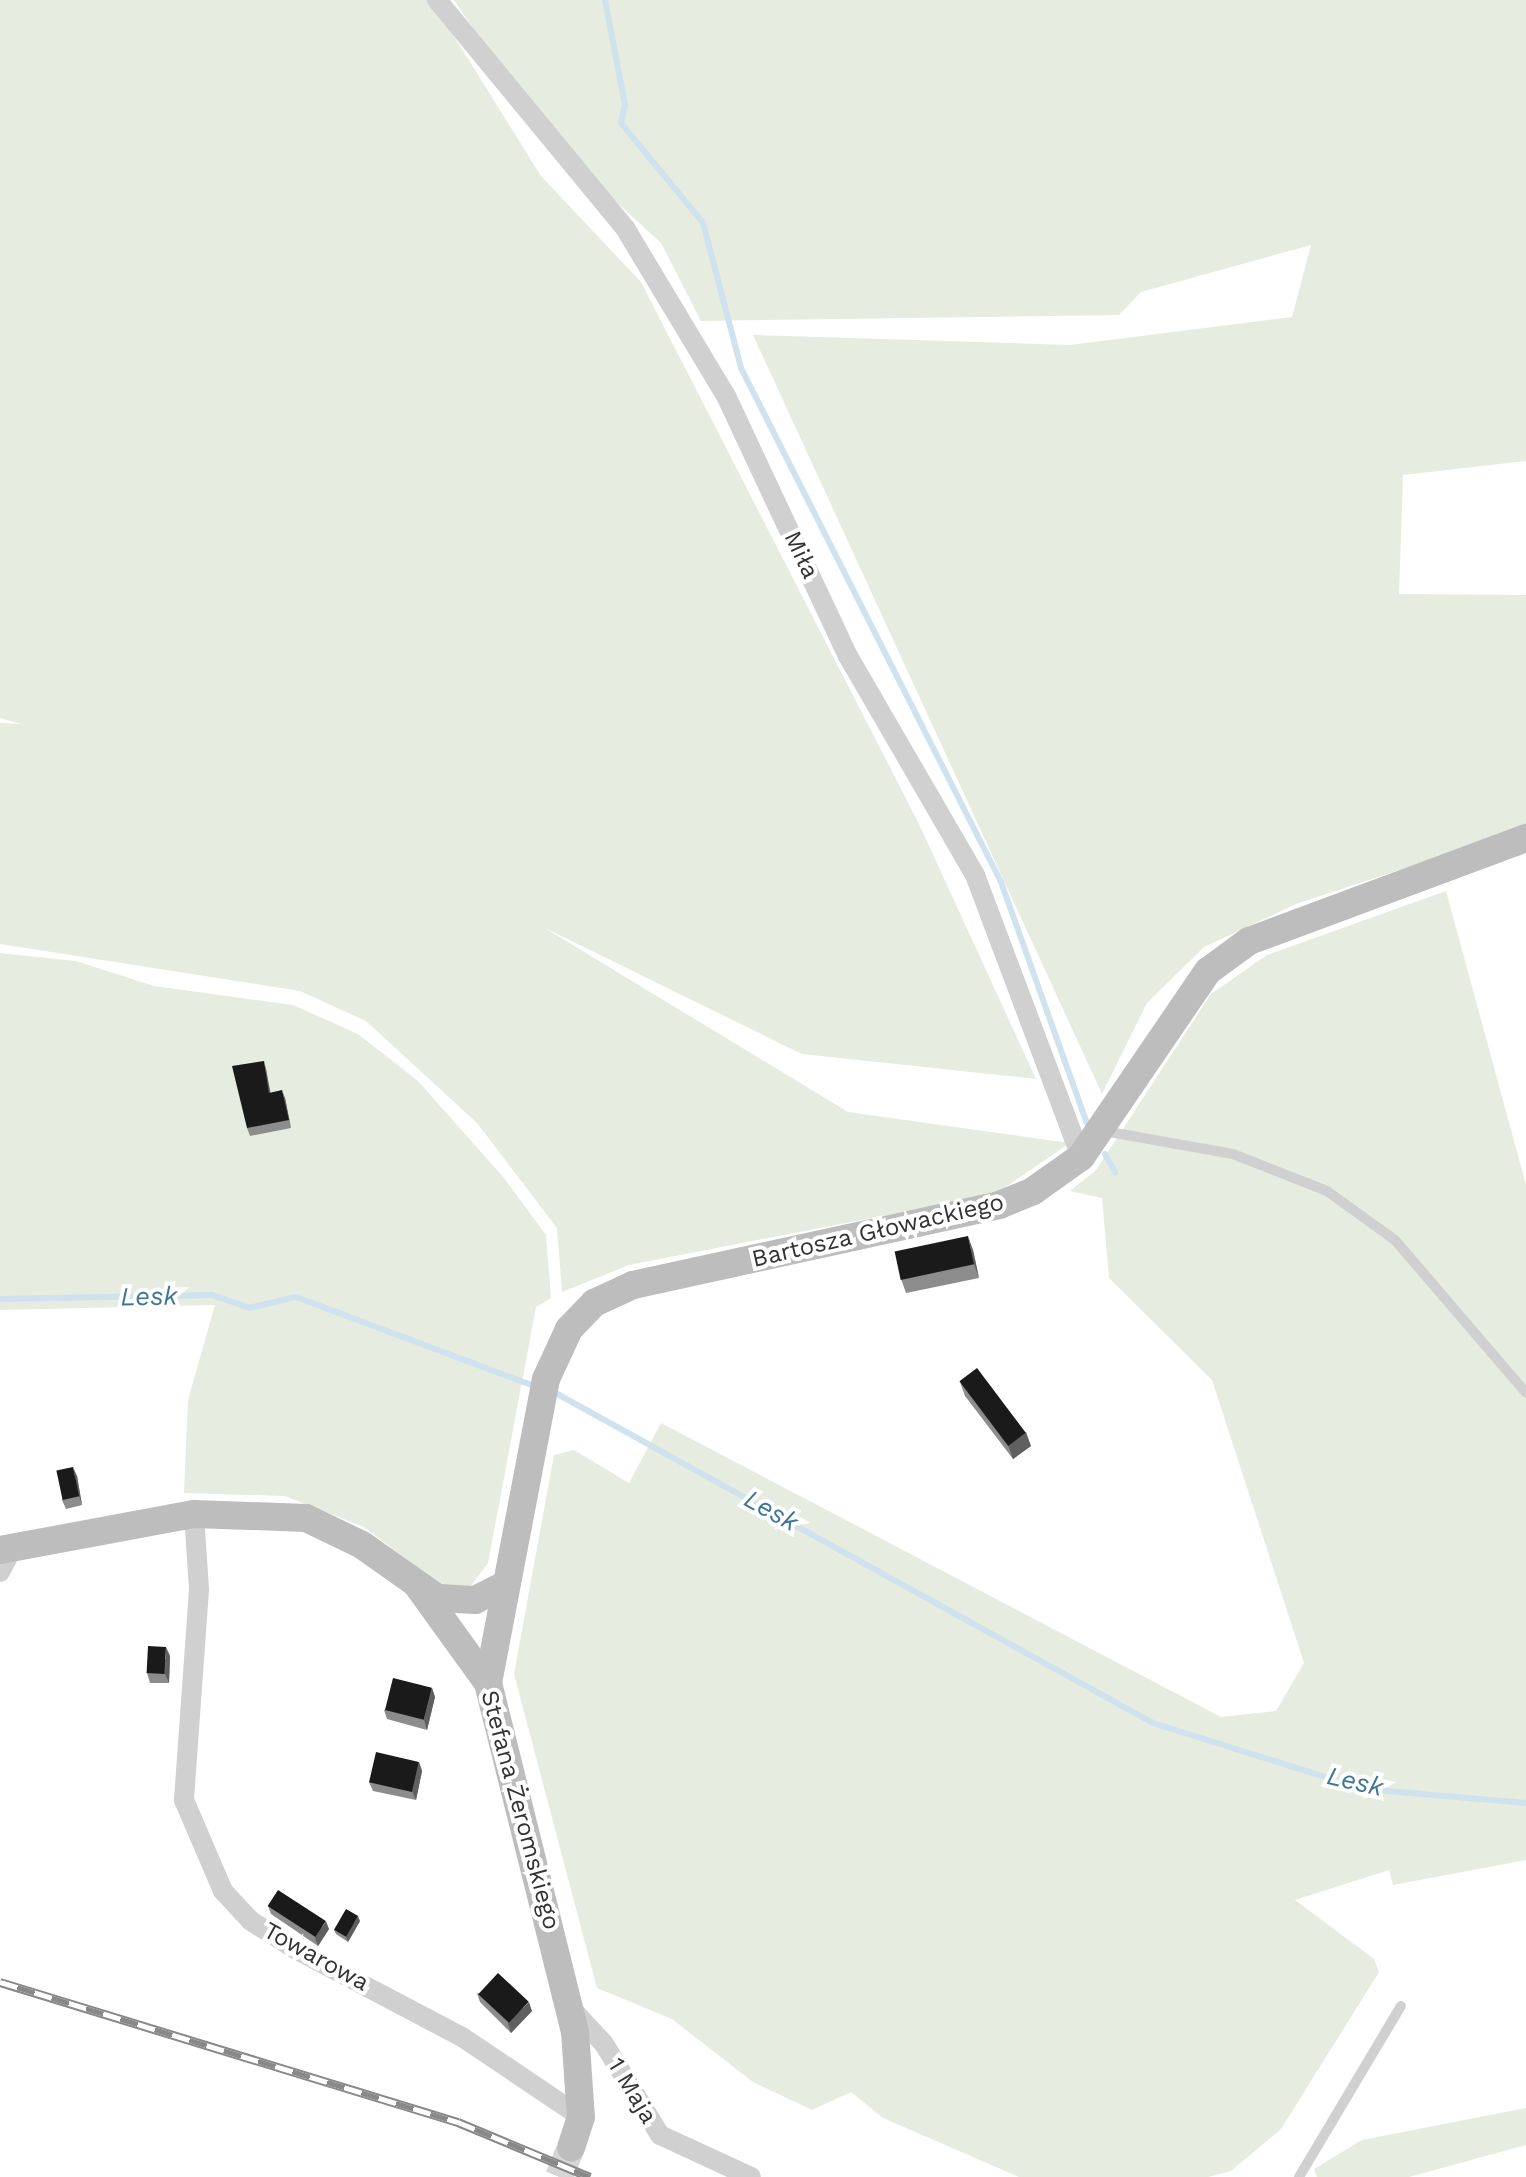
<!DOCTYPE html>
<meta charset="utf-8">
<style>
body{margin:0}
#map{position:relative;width:1526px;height:2177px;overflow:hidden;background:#fff;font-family:"Work Sans",sans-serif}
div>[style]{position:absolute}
.green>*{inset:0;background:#e6ecdf}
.stream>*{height:6px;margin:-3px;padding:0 3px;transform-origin:3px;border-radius:3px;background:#cfe2ee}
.secondary-tunnel>*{height:28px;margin-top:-14px;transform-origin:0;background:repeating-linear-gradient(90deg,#d6d6d6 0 28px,transparent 0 42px)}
.lane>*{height:10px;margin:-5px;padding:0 5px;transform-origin:5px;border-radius:5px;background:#d0d0d0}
.street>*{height:20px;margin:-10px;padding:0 10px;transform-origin:10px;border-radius:10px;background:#d0d0d0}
.secondary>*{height:28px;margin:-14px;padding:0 14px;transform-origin:14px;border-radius:14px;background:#bdbdbd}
.rail>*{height:9px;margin-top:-4.5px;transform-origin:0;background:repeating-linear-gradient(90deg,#fff 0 18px,#888 0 36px);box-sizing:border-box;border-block:2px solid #888}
.wall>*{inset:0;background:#8c8c8c}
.shaded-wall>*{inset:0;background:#5f5f5f}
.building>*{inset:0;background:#1a1a1a;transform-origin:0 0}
span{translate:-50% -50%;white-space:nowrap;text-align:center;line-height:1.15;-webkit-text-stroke:8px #fff;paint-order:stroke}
.street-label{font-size:24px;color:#333}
.water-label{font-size:26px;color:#3f7597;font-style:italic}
</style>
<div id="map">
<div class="green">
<i style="clip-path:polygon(0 0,450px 0,437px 9px,541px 176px,641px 282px,919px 824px,1036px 1079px,802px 1054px,543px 927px,848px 1112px,1070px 1143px,995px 1194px,629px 1265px,562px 1292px,557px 1228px,477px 1123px,366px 1021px,300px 991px,0 944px,0 723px,21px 724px,0 718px)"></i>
<i style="clip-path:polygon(454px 0,1526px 0,1526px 461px,1403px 475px,1399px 594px,1526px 595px,1526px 828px,1296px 904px,1204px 947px,1147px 1003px,1102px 1094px,753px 335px,1070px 345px,1292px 317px,1311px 245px,1141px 292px,1119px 315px,701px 321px,661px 243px,547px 138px)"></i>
<i style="clip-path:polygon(1446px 891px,1526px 1185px,1526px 1860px,1393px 1885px,1389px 1870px,1295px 1900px,1374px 1959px,1379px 1972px,1281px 2129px,1231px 2171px,1208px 2177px,1019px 2177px,883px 2118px,851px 2092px,812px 2110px,753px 2082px,672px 2019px,597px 1988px,514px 1674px,554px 1455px,574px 1450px,629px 1483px,661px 1423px,1221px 1717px,1276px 1711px,1304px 1663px,1212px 1380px,1109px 1278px,1102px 1198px,1070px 1191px,1096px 1170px,1211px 994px,1267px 955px)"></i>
<i style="clip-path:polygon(0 953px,76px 961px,154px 986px,293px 1005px,358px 1034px,418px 1081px,504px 1178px,546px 1235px,551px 1298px,536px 1307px,488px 1563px,470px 1587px,446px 1589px,364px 1527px,285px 1496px,184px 1493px,188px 1400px,215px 1305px,0 1310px)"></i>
<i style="clip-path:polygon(1526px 2108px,1526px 2145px,1409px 2177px,1317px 2177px,1314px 2169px,1362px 2140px)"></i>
</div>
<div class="stream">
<i style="left:605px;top:0;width:107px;rotate:79.2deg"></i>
<i style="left:625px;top:105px;width:18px;rotate:103deg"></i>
<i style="left:621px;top:123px;width:129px;rotate:50.6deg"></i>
<i style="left:703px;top:223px;width:150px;rotate:75.3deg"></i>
<i style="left:741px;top:368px;width:576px;rotate:63.17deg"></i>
<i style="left:1001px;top:882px;width:257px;rotate:70.4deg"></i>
<i style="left:1105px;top:1154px;width:21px;rotate:61deg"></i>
<i style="left:0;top:1299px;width:212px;rotate:-1.1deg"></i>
<i style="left:212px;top:1295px;width:39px;rotate:19deg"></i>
<i style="left:249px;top:1308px;width:48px;rotate:-13.2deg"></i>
<i style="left:296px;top:1297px;width:257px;rotate:20.5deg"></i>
<i style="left:552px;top:1391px;width:687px;rotate:28.92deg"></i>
<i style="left:1153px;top:1723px;width:221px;rotate:17.4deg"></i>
<i style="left:1364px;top:1789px;width:163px;rotate:4.9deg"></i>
</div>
<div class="secondary-tunnel">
<i style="left:559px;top:2177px;width:32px;rotate:-68deg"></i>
</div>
<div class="lane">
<i style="left:1104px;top:1131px;width:131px;rotate:10.1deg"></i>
<i style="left:1233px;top:1154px;width:101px;rotate:21.5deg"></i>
<i style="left:1327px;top:1191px;width:84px;rotate:35.8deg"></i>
<i style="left:1395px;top:1240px;width:201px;rotate:49.4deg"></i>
<i style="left:1299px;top:2177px;width:199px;rotate:-59.2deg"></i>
</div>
<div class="street">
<i style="left:437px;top:0;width:296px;rotate:50.5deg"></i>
<i style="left:625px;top:228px;width:198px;rotate:59deg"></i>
<i style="left:727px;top:398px;width:285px;rotate:64.9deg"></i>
<i style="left:848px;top:656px;width:253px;rotate:59.9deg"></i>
<i style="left:975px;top:875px;width:301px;rotate:69.4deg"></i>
<i style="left:194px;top:1514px;width:76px;rotate:86.2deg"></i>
<i style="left:199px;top:1590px;width:211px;rotate:94.1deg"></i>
<i style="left:184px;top:1800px;width:99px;rotate:66.8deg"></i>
<i style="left:223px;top:1891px;width:41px;rotate:47deg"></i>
<i style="left:251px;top:1921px;width:52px;rotate:32.5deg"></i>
<i style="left:295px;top:1949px;width:189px;rotate:27.8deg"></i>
<i style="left:462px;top:2037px;width:143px;rotate:33.9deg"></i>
<i style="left:0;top:1572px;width:27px;rotate:-62deg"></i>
<i style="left:570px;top:2007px;width:50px;rotate:47.4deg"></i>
<i style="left:604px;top:2044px;width:107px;rotate:58.4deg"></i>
<i style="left:660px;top:2135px;width:100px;rotate:24.8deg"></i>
</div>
<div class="secondary">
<i style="left:0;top:1550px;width:197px;rotate:-10.5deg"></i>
<i style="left:194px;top:1514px;width:112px;rotate:2deg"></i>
<i style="left:306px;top:1518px;width:62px;rotate:25.7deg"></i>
<i style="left:362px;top:1545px;width:92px;rotate:35.2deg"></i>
<i style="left:437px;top:1598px;width:38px;rotate:3deg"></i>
<i style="left:475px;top:1600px;width:35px;rotate:-27deg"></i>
<i style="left:418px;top:1586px;width:120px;rotate:54.2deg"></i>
<i style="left:488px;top:1683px;width:360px;rotate:76deg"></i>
<i style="left:575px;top:2032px;width:85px;rotate:86deg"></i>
<i style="left:581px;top:2117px;width:32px;rotate:108deg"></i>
<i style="left:488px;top:1683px;width:309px;rotate:-79.2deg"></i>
<i style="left:546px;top:1379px;width:55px;rotate:-65.3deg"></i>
<i style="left:569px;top:1329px;width:36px;rotate:-46deg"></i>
<i style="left:594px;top:1303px;width:43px;rotate:-24.8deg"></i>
<i style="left:633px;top:1285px;width:375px;rotate:-12.3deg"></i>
<i style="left:999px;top:1205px;width:37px;rotate:-22deg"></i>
<i style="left:1033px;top:1191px;width:59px;rotate:-35.3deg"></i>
<i style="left:1081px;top:1157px;width:225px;rotate:-55.7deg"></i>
<i style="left:1208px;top:971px;width:51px;rotate:-36.2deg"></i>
<i style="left:1249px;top:941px;width:296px;rotate:-20.4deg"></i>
</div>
<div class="rail">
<i style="left:0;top:1982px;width:479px;rotate:17deg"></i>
<i style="left:458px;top:2122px;width:143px;rotate:22.6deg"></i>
</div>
<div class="wall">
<i style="clip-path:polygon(266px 1069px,270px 1093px,285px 1098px,291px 1128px,250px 1136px,247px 1128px)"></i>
<i style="clip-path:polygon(973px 1250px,979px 1278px,906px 1293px,901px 1279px)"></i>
<i style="clip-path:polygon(960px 1382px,1031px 1446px,1013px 1459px,965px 1396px)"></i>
<i style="clip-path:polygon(77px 1476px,82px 1505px,66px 1509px,62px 1500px)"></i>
<i style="clip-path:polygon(170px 1656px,169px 1683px,150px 1683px,147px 1673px)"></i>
<i style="clip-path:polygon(432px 1688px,435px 1697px,427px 1730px,387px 1719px,384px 1710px)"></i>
<i style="clip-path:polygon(419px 1762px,422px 1771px,416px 1800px,373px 1791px,369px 1782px)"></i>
<i style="clip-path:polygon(268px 1906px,329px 1929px,318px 1946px,271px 1914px)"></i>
<i style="clip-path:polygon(360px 1921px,348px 1942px,336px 1934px,334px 1930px)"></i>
<i style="clip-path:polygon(477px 1993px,532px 2011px,511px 2033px,480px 2002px)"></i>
</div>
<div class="shaded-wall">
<i style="clip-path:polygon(264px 1061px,266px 1069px,272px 1101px,269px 1093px)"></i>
<i style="clip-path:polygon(282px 1090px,285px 1098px,291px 1128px,289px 1120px)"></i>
<i style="clip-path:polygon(968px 1236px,973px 1250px,979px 1278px,974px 1264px)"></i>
<i style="clip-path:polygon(1026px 1432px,1031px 1446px,1013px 1459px,1008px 1445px)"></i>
<i style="clip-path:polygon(73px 1467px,77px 1476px,82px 1505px,79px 1496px)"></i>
<i style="clip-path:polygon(166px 1647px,170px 1656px,169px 1683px,165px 1674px)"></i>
<i style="clip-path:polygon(432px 1688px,435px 1697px,427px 1730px,424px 1720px)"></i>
<i style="clip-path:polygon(419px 1762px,422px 1771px,416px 1800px,412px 1791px)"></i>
<i style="clip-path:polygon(358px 1916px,360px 1921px,348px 1942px,346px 1937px)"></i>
<i style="clip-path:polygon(326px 1921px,329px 1929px,318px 1946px,315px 1938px)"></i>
<i style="clip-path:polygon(529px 2002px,532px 2011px,511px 2033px,508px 2023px)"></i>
</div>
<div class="building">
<i style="clip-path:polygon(264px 1061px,269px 1093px,282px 1090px,289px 1120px,247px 1128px,232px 1066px)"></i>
<i style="left:968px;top:1236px;width:29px;height:75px;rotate:78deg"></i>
<i style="left:977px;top:1368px;width:81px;height:22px;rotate:53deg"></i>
<i style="left:73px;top:1467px;width:30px;height:17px;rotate:78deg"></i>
<i style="left:148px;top:1646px;width:18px;height:27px;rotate:3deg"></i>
<i style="left:393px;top:1678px;width:40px;height:33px;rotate:14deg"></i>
<i style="left:376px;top:1752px;width:44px;height:31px;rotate:13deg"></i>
<i style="left:278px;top:1890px;width:57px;height:19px;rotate:33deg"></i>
<i style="left:346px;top:1909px;width:14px;height:24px;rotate:30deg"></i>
<i style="left:498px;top:1973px;width:42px;height:29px;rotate:43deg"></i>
</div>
<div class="street-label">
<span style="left:801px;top:555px;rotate:65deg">Miła</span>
<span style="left:878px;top:1231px;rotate:-13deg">Bartosza Głowackiego</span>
<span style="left:520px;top:1810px;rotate:75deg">Stefana Żeromskiego</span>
<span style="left:316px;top:1957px;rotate:29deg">Towarowa</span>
<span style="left:632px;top:2091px;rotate:59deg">1 Maja</span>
</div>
<div class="water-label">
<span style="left:149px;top:1297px;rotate:-1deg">Lesk</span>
<span style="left:771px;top:1511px;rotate:29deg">Lesk</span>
<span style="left:1355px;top:1782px;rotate:13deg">Lesk</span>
</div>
</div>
